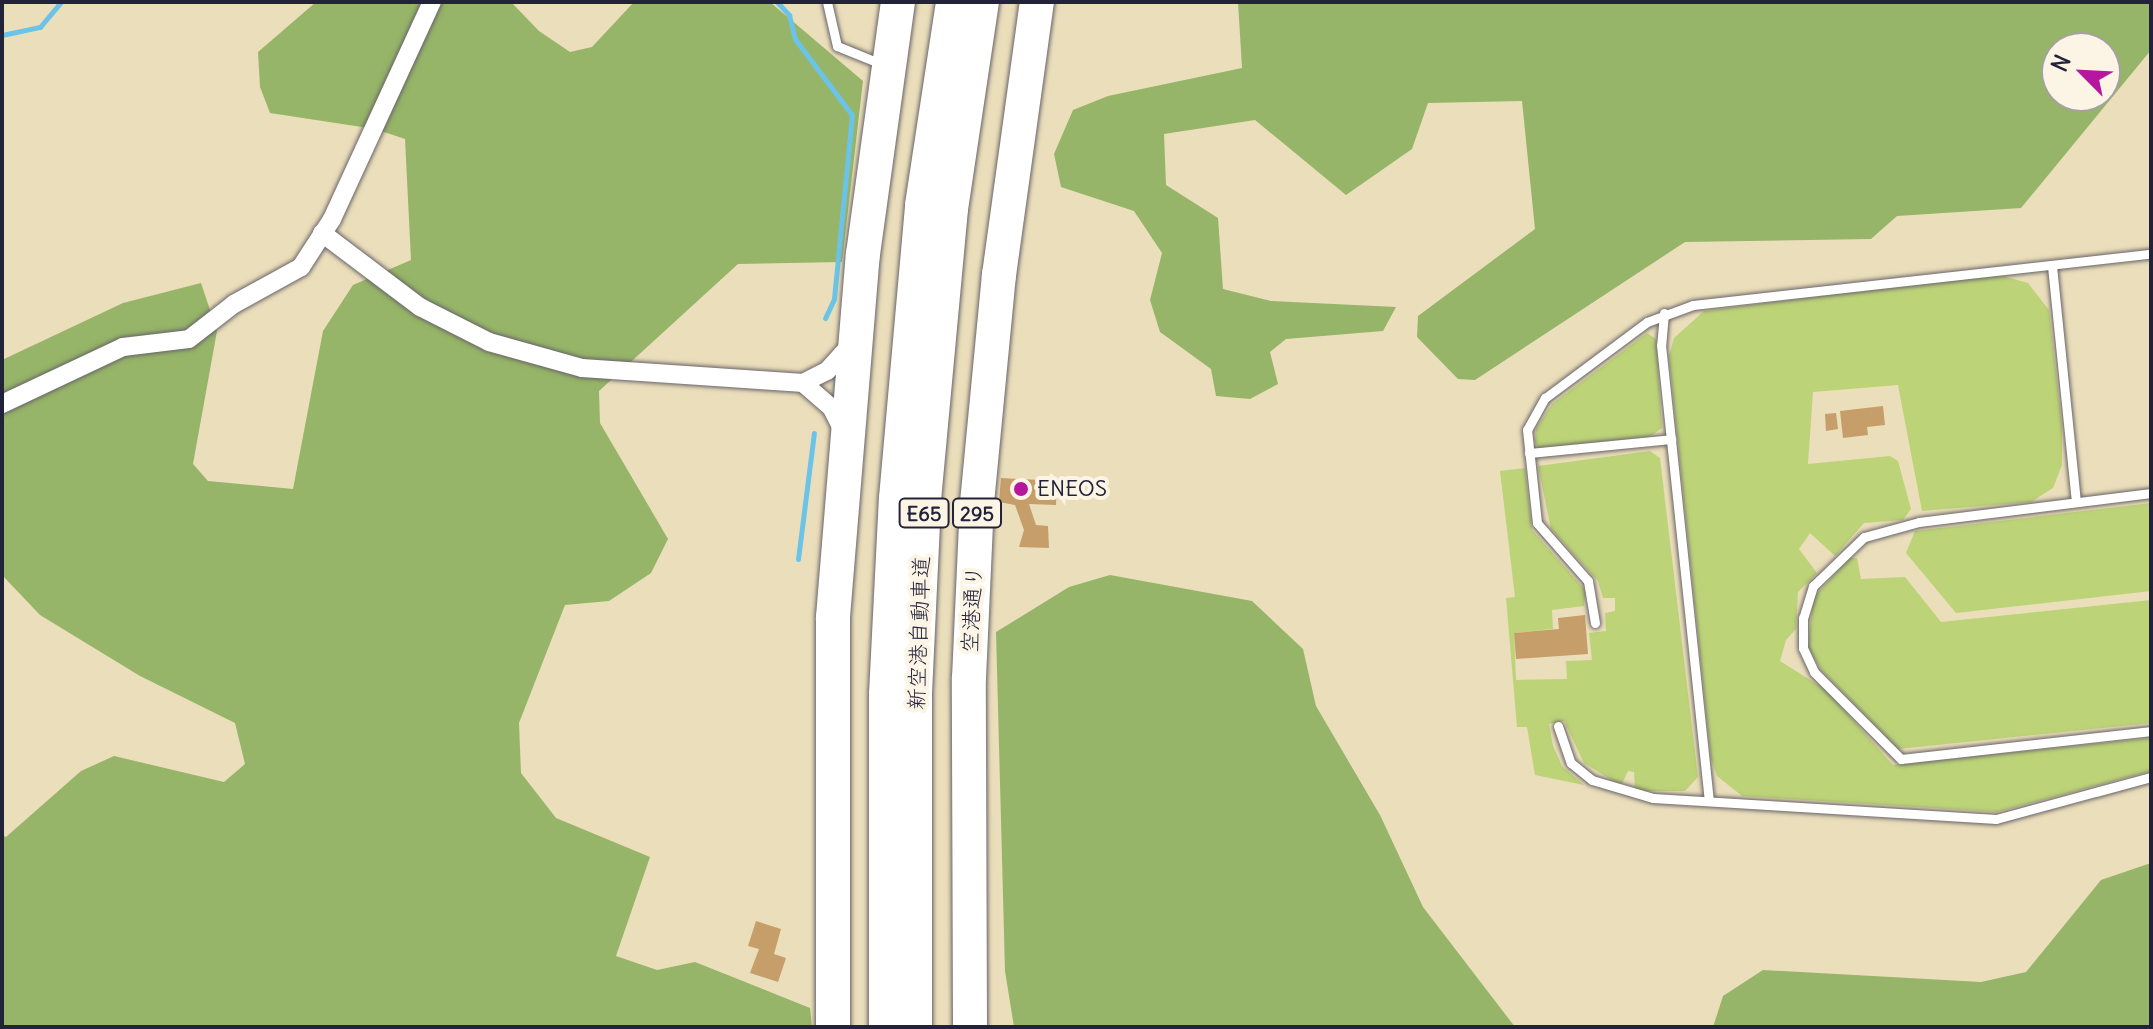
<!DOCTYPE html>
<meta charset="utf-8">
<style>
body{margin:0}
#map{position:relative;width:2153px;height:1029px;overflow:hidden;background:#ebdebb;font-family:Delius,"Klee One",sans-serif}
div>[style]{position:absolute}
.green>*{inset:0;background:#bdd378}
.forest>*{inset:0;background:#96b568}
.stream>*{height:5px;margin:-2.5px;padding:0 2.5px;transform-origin:2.5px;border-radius:2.5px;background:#6bc4e8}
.building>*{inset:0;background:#c69e69}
.roads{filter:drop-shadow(0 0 2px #686468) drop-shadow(0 0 2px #686468)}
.lane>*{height:9px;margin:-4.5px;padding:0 4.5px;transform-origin:4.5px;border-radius:4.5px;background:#fff}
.street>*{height:18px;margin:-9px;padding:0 9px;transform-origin:9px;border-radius:9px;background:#fff}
.highway>*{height:34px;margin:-17px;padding:0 17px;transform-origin:17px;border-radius:17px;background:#fff}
.dots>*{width:22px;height:22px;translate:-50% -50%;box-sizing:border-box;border:4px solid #fcf5e5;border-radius:50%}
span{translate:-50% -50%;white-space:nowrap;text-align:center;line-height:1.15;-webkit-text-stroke:8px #fcf5e5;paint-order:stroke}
.shield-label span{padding:2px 6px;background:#fcf5e5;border:2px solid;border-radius:6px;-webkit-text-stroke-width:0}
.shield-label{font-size:20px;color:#22223b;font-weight:700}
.poi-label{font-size:22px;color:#22223b}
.left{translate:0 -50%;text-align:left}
.street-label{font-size:22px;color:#22223b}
.frame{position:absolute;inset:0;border:4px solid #22223b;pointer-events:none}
.north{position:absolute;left:2041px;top:32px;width:80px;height:80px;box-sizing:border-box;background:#fcf5e5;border:2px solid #a5a1a1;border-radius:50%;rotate:294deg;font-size:22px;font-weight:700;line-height:32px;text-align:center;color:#22223b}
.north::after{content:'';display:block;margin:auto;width:28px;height:36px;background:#b5179e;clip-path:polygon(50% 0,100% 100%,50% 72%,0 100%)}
</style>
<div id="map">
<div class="green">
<i style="clip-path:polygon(1996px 274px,2028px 283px,2049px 310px,2062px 427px,2062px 465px,2053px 488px,2031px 502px,1922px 511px,1898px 385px,1813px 392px,1808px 464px,1890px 456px,1898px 461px,1911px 509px,1903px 520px,1864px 523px,1835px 556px,1810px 533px,1799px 549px,1817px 573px,1798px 592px,1796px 629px,1786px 640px,1780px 661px,1826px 690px,1893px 765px,2151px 738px,2151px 771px,1997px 812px,1742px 796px,1717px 776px,1711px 759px,1669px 356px,1674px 338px,1704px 311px)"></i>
<i style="clip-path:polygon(1647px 333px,1656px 339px,1662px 428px,1651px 436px,1540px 450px,1535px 442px,1536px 429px,1552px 404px)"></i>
<i style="clip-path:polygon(1650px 451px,1660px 458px,1698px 777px,1685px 791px,1635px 791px,1634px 772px,1628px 771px,1621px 786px,1584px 763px,1564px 721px,1549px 724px,1553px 746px,1562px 766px,1584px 785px,1535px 775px,1527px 727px,1517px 727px,1506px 598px,1515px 597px,1500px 471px,1525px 468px,1532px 530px,1586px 591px,1584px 606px,1552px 610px,1553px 629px,1514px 633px,1516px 680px,1567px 679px,1566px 661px,1592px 660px,1589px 633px,1606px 631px,1605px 613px,1615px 611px,1615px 598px,1603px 598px,1598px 581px,1551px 529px,1538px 466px)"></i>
<i style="clip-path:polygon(2151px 503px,2151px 591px,1956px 613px,1906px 553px,1915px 531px)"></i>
<i style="clip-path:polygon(1850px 558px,1857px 558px,1861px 579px,1905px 577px,1941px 622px,2151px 600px,2151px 723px,1898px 749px,1822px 671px,1808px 648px,1813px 598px)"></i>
</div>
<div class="forest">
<i style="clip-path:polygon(316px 2px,511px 2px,539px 31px,570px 52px,592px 47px,634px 2px,770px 2px,863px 81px,842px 262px,738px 264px,599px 391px,600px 423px,668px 539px,651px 573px,609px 601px,565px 605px,519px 723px,521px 773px,556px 818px,650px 857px,616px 956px,657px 970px,695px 962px,810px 1008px,812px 1027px,2px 1027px,2px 835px,6px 837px,81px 771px,114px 756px,224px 782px,245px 764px,235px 723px,140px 676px,40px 615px,2px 575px,2px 360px,123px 303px,201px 283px,217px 331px,193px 464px,208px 481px,293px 489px,323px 331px,353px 285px,411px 260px,405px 139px,375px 129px,270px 113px,260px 87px,258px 52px)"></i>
<i style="clip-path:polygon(evenodd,1238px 2px,2151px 2px,2151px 50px,2021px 208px,1897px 216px,1871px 239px,1685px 242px,1475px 380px,1458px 379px,1417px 337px,1418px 316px,1535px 229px,1522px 101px,1428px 103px,1412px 149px,1346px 195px,1255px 120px,1164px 134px,1166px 185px,1218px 218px,1223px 289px,1271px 301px,1396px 307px,1383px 331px,1286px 339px,1270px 352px,1278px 384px,1250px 399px,1216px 396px,1211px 369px,1160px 332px,1150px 300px,1162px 253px,1134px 211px,1061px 187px,1054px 154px,1073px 110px,1108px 96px,1242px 68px,1238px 2px,2057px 48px,2105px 48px,2105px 96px,2057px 96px,2057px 48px)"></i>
<i style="clip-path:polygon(1110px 575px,1252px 601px,1303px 649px,1316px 706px,1380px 815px,1423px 907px,1515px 1027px,1014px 1027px,1005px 971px,996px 632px,1069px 587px)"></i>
<i style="clip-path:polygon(2151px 863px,2151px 1027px,1713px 1027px,1723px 996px,1763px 970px,1981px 982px,2026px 972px,2101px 880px)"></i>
</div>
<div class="stream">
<i style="left:777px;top:2px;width:18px;rotate:47deg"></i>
<i style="left:789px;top:15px;width:25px;rotate:76deg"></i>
<i style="left:795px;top:39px;width:95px;rotate:53.1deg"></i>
<i style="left:852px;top:115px;width:185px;rotate:95.6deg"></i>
<i style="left:834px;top:299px;width:21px;rotate:115deg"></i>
<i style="left:2px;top:35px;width:39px;rotate:-12deg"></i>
<i style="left:40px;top:27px;width:33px;rotate:-50deg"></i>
<i style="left:798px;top:559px;width:127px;rotate:-82.8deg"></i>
</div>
<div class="building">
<i style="clip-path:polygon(1883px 406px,1885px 425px,1867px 427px,1868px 435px,1843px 438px,1840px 411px)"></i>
<i style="clip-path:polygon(1836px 413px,1838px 429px,1826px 431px,1825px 414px)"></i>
<i style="clip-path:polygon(1001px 478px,1057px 481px,1056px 505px,1029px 504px,1036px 525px,1048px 526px,1049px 548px,1019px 547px,1024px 530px,1015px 505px,999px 502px)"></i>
<i style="clip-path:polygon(1585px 615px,1588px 654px,1516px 659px,1514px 633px,1559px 629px,1558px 618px)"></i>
<i style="clip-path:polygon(756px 921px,781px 929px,774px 954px,786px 958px,778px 982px,750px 973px,759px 949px,748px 946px)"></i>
</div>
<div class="roads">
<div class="lane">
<i style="left:827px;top:2px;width:45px;rotate:77.2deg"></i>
<i style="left:837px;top:46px;width:51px;rotate:22deg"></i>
<i style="left:2052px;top:266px;width:237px;rotate:84.2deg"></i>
<i style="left:1664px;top:313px;width:32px;rotate:95deg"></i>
<i style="left:1661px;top:345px;width:458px;rotate:84deg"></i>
<i style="left:1529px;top:453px;width:143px;rotate:-5.6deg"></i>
<i style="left:2151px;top:493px;width:234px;rotate:172.9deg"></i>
<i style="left:1919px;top:522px;width:57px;rotate:164.7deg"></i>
<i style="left:1864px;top:537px;width:71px;rotate:136.1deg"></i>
<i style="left:1813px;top:586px;width:34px;rotate:107deg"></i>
<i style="left:1803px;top:618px;width:30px;rotate:90deg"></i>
<i style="left:1803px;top:648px;width:26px;rotate:65deg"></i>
<i style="left:1814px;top:672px;width:123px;rotate:45deg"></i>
<i style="left:1901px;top:759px;width:252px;rotate:-6.4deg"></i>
<i style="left:1595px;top:623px;width:43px;rotate:-99.5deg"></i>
<i style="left:1588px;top:581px;width:77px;rotate:-131.3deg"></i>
<i style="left:1537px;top:523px;width:94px;rotate:-96.1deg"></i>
<i style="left:1527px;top:430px;width:37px;rotate:-61deg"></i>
<i style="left:1545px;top:398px;width:127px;rotate:-36.7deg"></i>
<i style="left:1647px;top:322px;width:49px;rotate:-20.3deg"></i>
<i style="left:1693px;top:305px;width:461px;rotate:-6.4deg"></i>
<i style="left:1558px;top:726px;width:39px;rotate:71deg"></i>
<i style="left:1571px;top:763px;width:27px;rotate:39deg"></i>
<i style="left:1592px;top:780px;width:64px;rotate:16.4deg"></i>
<i style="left:1653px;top:798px;width:344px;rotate:3.5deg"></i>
<i style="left:1996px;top:819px;width:161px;rotate:-15.2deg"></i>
</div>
<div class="street">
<i style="left:322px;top:233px;width:123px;rotate:37.1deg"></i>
<i style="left:420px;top:307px;width:77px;rotate:26.9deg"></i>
<i style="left:489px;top:342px;width:97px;rotate:15.6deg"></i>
<i style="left:582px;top:368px;width:222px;rotate:3.9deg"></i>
<i style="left:803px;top:383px;width:27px;rotate:-27deg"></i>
<i style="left:827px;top:371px;width:36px;rotate:-48deg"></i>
<i style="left:803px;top:383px;width:37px;rotate:41deg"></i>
<i style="left:831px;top:407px;width:28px;rotate:63deg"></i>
<i style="left:2px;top:404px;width:134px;rotate:-25.2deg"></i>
<i style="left:123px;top:347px;width:66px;rotate:-6.9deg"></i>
<i style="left:189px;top:339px;width:57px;rotate:-37.9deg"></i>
<i style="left:234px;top:304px;width:77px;rotate:-28.9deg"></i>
<i style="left:301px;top:267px;width:57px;rotate:-57.1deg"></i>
<i style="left:332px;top:219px;width:239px;rotate:-65.3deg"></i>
</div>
<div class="highway">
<i style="left:833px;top:1027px;width:410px;rotate:-90deg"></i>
<i style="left:833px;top:617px;width:364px;rotate:-85.3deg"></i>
<i style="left:863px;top:254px;width:254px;rotate:-82.1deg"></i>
<i style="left:886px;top:1027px;width:333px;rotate:-90deg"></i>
<i style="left:886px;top:694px;width:196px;rotate:-87.1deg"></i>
<i style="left:896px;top:498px;width:294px;rotate:-84.9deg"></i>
<i style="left:922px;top:205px;width:205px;rotate:-81.3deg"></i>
<i style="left:915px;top:1027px;width:334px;rotate:-90deg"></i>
<i style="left:915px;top:693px;width:193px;rotate:-87.3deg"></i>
<i style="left:924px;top:500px;width:292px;rotate:-84.7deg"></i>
<i style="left:951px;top:209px;width:209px;rotate:-81.5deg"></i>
<i style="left:970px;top:1027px;width:349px;rotate:-90.2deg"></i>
<i style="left:969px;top:678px;width:175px;rotate:-87.4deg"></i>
<i style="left:977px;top:503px;width:229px;rotate:-84.5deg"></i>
<i style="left:999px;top:275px;width:276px;rotate:-82.1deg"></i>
</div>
</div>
<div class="dots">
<i style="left:1021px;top:489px;background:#b5179e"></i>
</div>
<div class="shield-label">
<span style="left:924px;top:513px">E65</span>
<span style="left:977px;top:513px">295</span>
</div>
<div class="poi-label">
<span class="left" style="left:1037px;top:489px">ENEOS</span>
</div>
<div class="street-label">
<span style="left:972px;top:609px;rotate:-87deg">空港通り</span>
<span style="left:919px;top:633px;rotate:-88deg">新空港自動車道</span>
</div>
<div class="frame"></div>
<div class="north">N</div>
</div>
